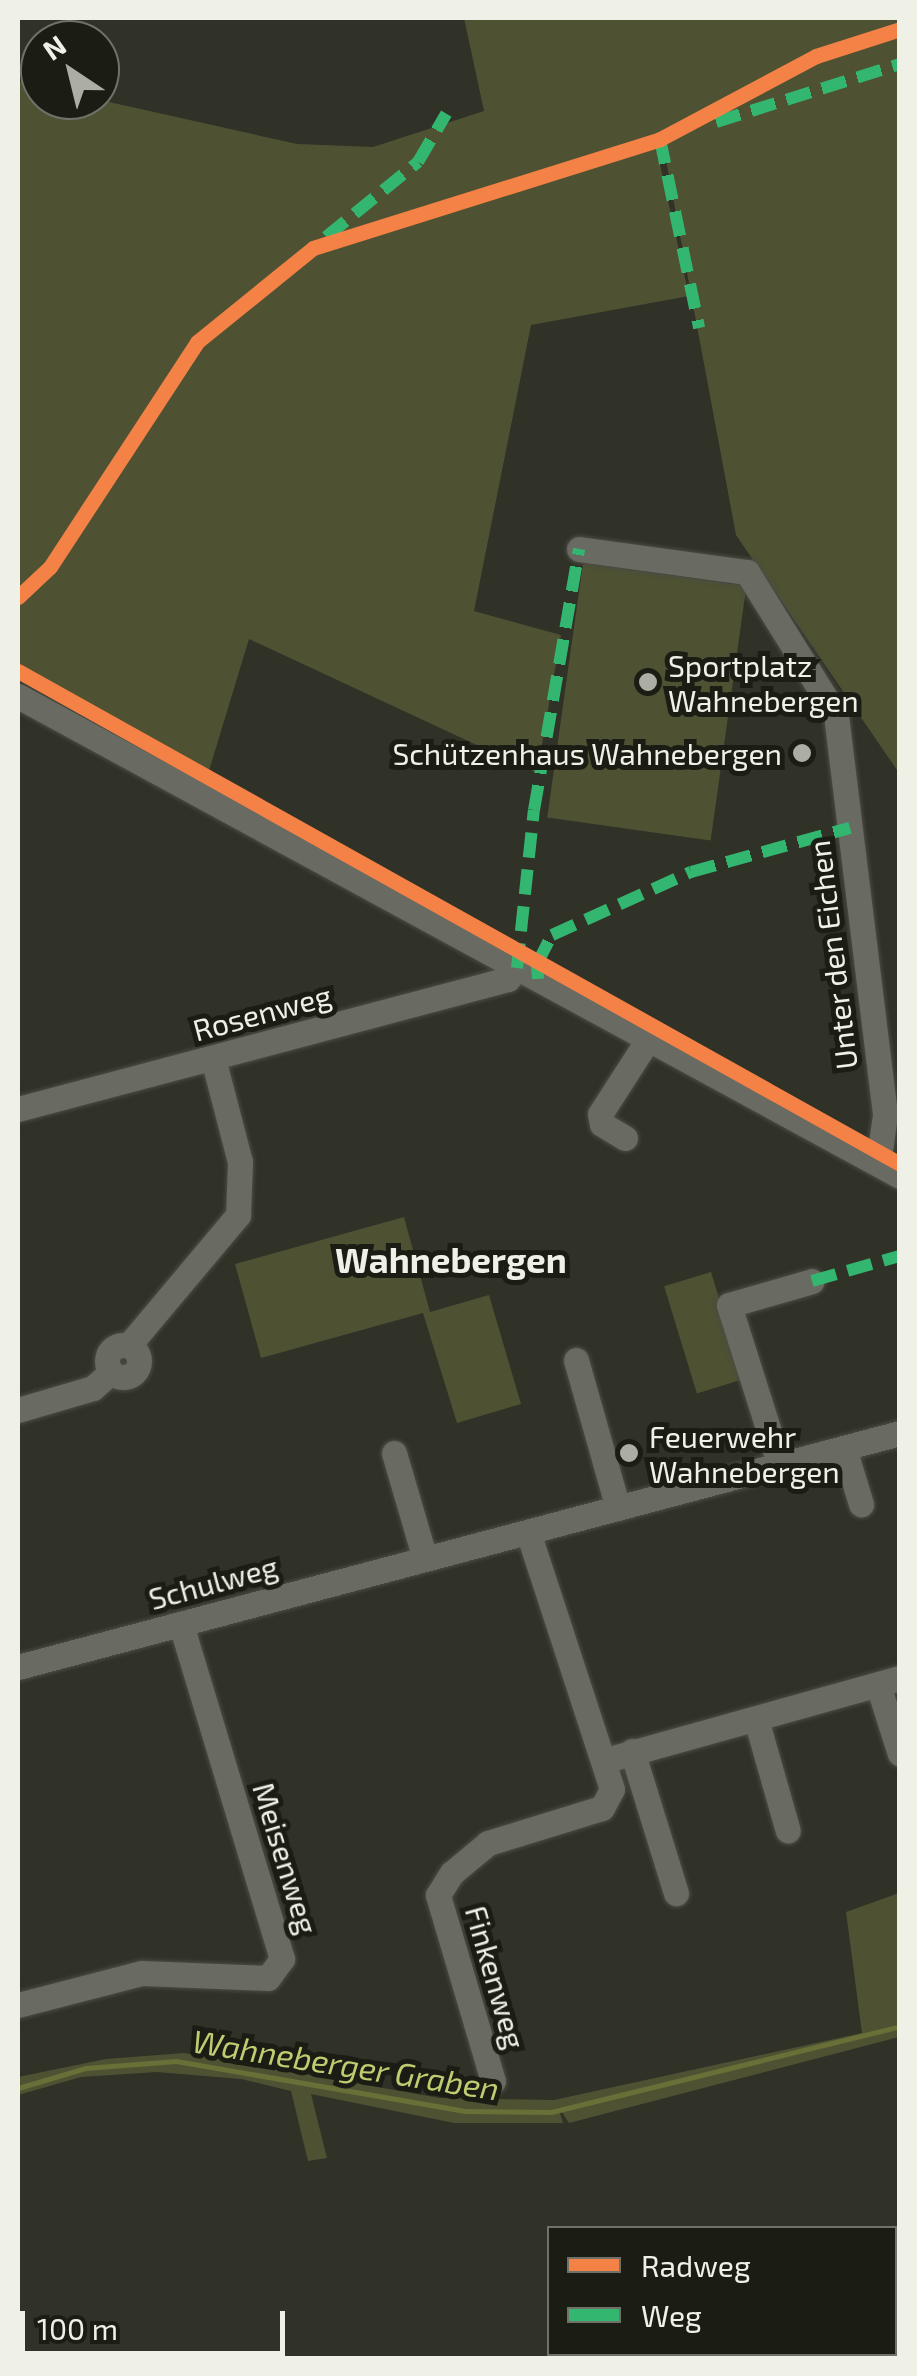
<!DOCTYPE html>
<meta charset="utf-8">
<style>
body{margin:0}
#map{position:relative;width:917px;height:2376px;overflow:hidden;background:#303127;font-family:"Exo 2",sans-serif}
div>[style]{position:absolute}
.green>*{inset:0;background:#4e5233;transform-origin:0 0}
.stream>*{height:5px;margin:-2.5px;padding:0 2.5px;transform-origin:2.5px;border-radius:2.5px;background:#696f36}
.roads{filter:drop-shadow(0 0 2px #4b4c44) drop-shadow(0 0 2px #4b4c44)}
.minor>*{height:25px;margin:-12.5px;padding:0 12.5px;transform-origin:12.5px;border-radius:12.5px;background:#696a62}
.minor>.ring{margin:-12.5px;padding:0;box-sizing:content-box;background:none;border:25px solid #696a62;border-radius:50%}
.quiet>*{height:12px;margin-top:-6px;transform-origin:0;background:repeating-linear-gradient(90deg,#33b770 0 25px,transparent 0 37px)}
.cycleway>*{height:15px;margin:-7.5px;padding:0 7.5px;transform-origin:7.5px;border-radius:7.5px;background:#f48246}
.dots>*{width:28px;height:28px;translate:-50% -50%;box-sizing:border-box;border:5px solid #1b1c14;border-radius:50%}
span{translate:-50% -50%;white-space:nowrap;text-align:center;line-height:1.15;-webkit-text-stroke:10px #1b1c14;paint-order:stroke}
.poi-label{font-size:30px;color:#eff1e6}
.left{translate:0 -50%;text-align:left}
.right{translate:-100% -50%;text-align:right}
.street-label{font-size:30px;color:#eff1e6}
.water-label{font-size:32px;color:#c1cb71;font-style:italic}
.quarter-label{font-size:35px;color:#eff1e6;font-weight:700}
.frame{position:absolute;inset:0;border:20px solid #eff1e6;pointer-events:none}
.legend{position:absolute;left:547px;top:2226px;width:350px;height:130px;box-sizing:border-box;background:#1b1c14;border:2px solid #707168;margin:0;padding:12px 18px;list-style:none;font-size:30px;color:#eff1e6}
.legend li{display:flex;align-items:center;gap:20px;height:50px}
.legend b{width:50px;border:2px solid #707168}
.north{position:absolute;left:20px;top:20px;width:100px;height:100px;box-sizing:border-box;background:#1b1c14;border:2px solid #707168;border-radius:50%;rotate:325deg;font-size:28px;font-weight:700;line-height:40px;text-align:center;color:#eff1e6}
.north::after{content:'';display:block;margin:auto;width:35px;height:45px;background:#acaea3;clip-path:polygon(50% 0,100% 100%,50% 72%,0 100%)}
.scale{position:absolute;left:20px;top:2311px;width:265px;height:45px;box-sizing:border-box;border:5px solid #eff1e6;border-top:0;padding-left:12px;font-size:30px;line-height:35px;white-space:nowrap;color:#eff1e6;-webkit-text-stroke:8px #1b1c14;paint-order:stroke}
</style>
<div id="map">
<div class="green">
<i style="clip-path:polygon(464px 18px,899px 18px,899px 773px,736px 535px,663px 144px,656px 146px,689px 296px,531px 325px,474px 611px,561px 635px,537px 773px,249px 639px,208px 774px,18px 663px,18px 81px,40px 86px,40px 100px,100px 100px,297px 144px,373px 147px,484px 111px)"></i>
<i style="left:583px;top:563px;width:165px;height:257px;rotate:8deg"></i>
<i style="clip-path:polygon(404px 1217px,430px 1312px,489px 1295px,521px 1404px,457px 1423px,423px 1313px,261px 1358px,235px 1264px)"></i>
<i style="left:711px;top:1272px;width:112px;height:49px;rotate:73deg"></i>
<i style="clip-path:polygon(899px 1893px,899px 2037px,569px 2123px,558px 2106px,563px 2123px,454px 2123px,311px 2094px,327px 2158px,308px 2161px,291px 2091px,241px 2079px,157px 2072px,81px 2077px,18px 2095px,18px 2077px,106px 2059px,184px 2053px,440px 2098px,554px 2100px,862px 2033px,846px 1912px)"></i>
</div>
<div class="stream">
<i style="left:18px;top:2088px;width:71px;rotate:-16.4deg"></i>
<i style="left:86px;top:2068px;width:90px;rotate:-4.4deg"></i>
<i style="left:176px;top:2061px;width:292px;rotate:9.8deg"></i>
<i style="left:464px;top:2111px;width:87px;rotate:0.7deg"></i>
<i style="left:551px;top:2112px;width:359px;rotate:-13.8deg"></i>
</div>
<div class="roads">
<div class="minor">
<i style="left:579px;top:549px;width:170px;rotate:7.8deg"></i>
<i style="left:747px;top:572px;width:168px;rotate:58.1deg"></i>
<i style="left:836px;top:715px;width:403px;rotate:83deg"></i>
<i style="left:885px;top:1115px;width:49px;rotate:98.1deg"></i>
<i style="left:18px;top:696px;width:1004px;rotate:28.56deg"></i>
<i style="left:18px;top:1109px;width:507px;rotate:-14.86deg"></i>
<i style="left:508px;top:979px;width:14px;rotate:-51deg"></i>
<i style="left:625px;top:1138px;width:27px;rotate:-149deg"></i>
<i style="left:602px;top:1124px;width:10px;rotate:-101deg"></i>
<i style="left:600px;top:1114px;width:90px;rotate:-57.2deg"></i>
<i class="ring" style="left:107px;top:1345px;width:7px;height:7px"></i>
<i style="left:129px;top:1345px;width:170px;rotate:-50deg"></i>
<i style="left:238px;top:1215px;width:53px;rotate:-87.8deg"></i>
<i style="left:240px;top:1162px;width:107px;rotate:-104.6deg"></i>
<i style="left:576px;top:1360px;width:154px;rotate:74.2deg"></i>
<i style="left:18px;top:1410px;width:78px;rotate:-16.3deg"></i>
<i style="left:93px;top:1388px;width:24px;rotate:-42deg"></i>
<i style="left:844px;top:1448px;width:59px;rotate:73.1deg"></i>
<i style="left:394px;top:1453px;width:110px;rotate:73.7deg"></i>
<i style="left:780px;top:1466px;width:169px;rotate:-107.6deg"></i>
<i style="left:729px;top:1305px;width:86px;rotate:-16.1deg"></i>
<i style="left:18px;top:1667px;width:913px;rotate:-14.86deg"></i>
<i style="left:878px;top:1685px;width:72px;rotate:72.3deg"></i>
<i style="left:756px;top:1719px;width:116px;rotate:74.1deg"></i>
<i style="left:632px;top:1751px;width:149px;rotate:72.8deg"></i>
<i style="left:606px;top:1760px;width:305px;rotate:-15.6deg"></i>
<i style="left:18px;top:2005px;width:128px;rotate:-14.5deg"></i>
<i style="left:142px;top:1973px;width:126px;rotate:2.3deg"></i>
<i style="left:268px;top:1978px;width:24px;rotate:-54deg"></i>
<i style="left:282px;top:1959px;width:350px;rotate:-106.8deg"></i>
<i style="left:493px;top:2081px;width:194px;rotate:-106.5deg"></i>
<i style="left:438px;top:1895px;width:26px;rotate:-58deg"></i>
<i style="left:452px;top:1873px;width:47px;rotate:-39.8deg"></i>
<i style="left:488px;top:1843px;width:119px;rotate:-17.1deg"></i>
<i style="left:602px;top:1808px;width:21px;rotate:-62deg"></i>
<i style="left:612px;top:1789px;width:270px;rotate:-108.1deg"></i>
</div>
</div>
<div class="quiet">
<i style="left:716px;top:122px;width:193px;rotate:-17.5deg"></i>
<i style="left:660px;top:139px;width:193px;rotate:78.3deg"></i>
<i style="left:326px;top:237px;width:119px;rotate:-39.2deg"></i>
<i style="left:418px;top:162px;width:56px;rotate:-59.7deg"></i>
<i style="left:517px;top:968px;width:159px;rotate:-83.9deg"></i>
<i style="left:534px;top:810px;width:265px;rotate:-80.2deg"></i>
<i style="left:538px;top:979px;width:15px;rotate:-94deg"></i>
<i style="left:537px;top:964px;width:33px;rotate:-63deg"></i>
<i style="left:552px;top:935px;width:153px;rotate:-24.4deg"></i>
<i style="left:691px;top:872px;width:165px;rotate:-15.5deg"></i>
<i style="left:812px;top:1281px;width:91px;rotate:-15.9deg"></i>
</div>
<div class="cycleway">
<i style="left:18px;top:597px;width:44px;rotate:-43.2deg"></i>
<i style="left:50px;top:567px;width:269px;rotate:-56.8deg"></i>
<i style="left:197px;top:342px;width:149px;rotate:-39deg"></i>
<i style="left:313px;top:248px;width:364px;rotate:-17.4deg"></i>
<i style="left:660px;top:139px;width:177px;rotate:-28deg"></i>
<i style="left:816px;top:56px;width:88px;rotate:-17.8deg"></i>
<i style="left:18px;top:671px;width:1010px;rotate:29.2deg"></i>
</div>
<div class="dots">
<i style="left:648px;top:682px;background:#acaea3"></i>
<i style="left:802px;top:753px;background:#acaea3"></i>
<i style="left:629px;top:1453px;background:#acaea3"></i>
</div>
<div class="poi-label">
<span class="left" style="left:668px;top:682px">Sportplatz<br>Wahnebergen</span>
<span class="right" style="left:782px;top:753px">Schützenhaus Wahnebergen</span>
<span class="left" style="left:649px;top:1453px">Feuerwehr<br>Wahnebergen</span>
</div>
<div class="street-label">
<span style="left:832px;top:955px;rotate:-97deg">Unter den Eichen</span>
<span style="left:262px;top:1012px;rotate:-15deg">Rosenweg</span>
<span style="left:213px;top:1582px;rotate:-15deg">Schulweg</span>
<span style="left:286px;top:1858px;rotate:73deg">Meisenweg</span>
<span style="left:496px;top:1977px;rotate:74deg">Finkenweg</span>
</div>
<div class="water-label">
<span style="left:346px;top:2064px;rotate:9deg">Wahneberger Graben</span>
</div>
<div class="quarter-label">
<span style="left:451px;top:1259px">Wahnebergen</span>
</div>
<div class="frame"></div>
<ul class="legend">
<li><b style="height:12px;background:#f48246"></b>Radweg</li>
<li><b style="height:12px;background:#33b770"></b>Weg</li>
</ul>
<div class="north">N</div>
<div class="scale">100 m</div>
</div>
